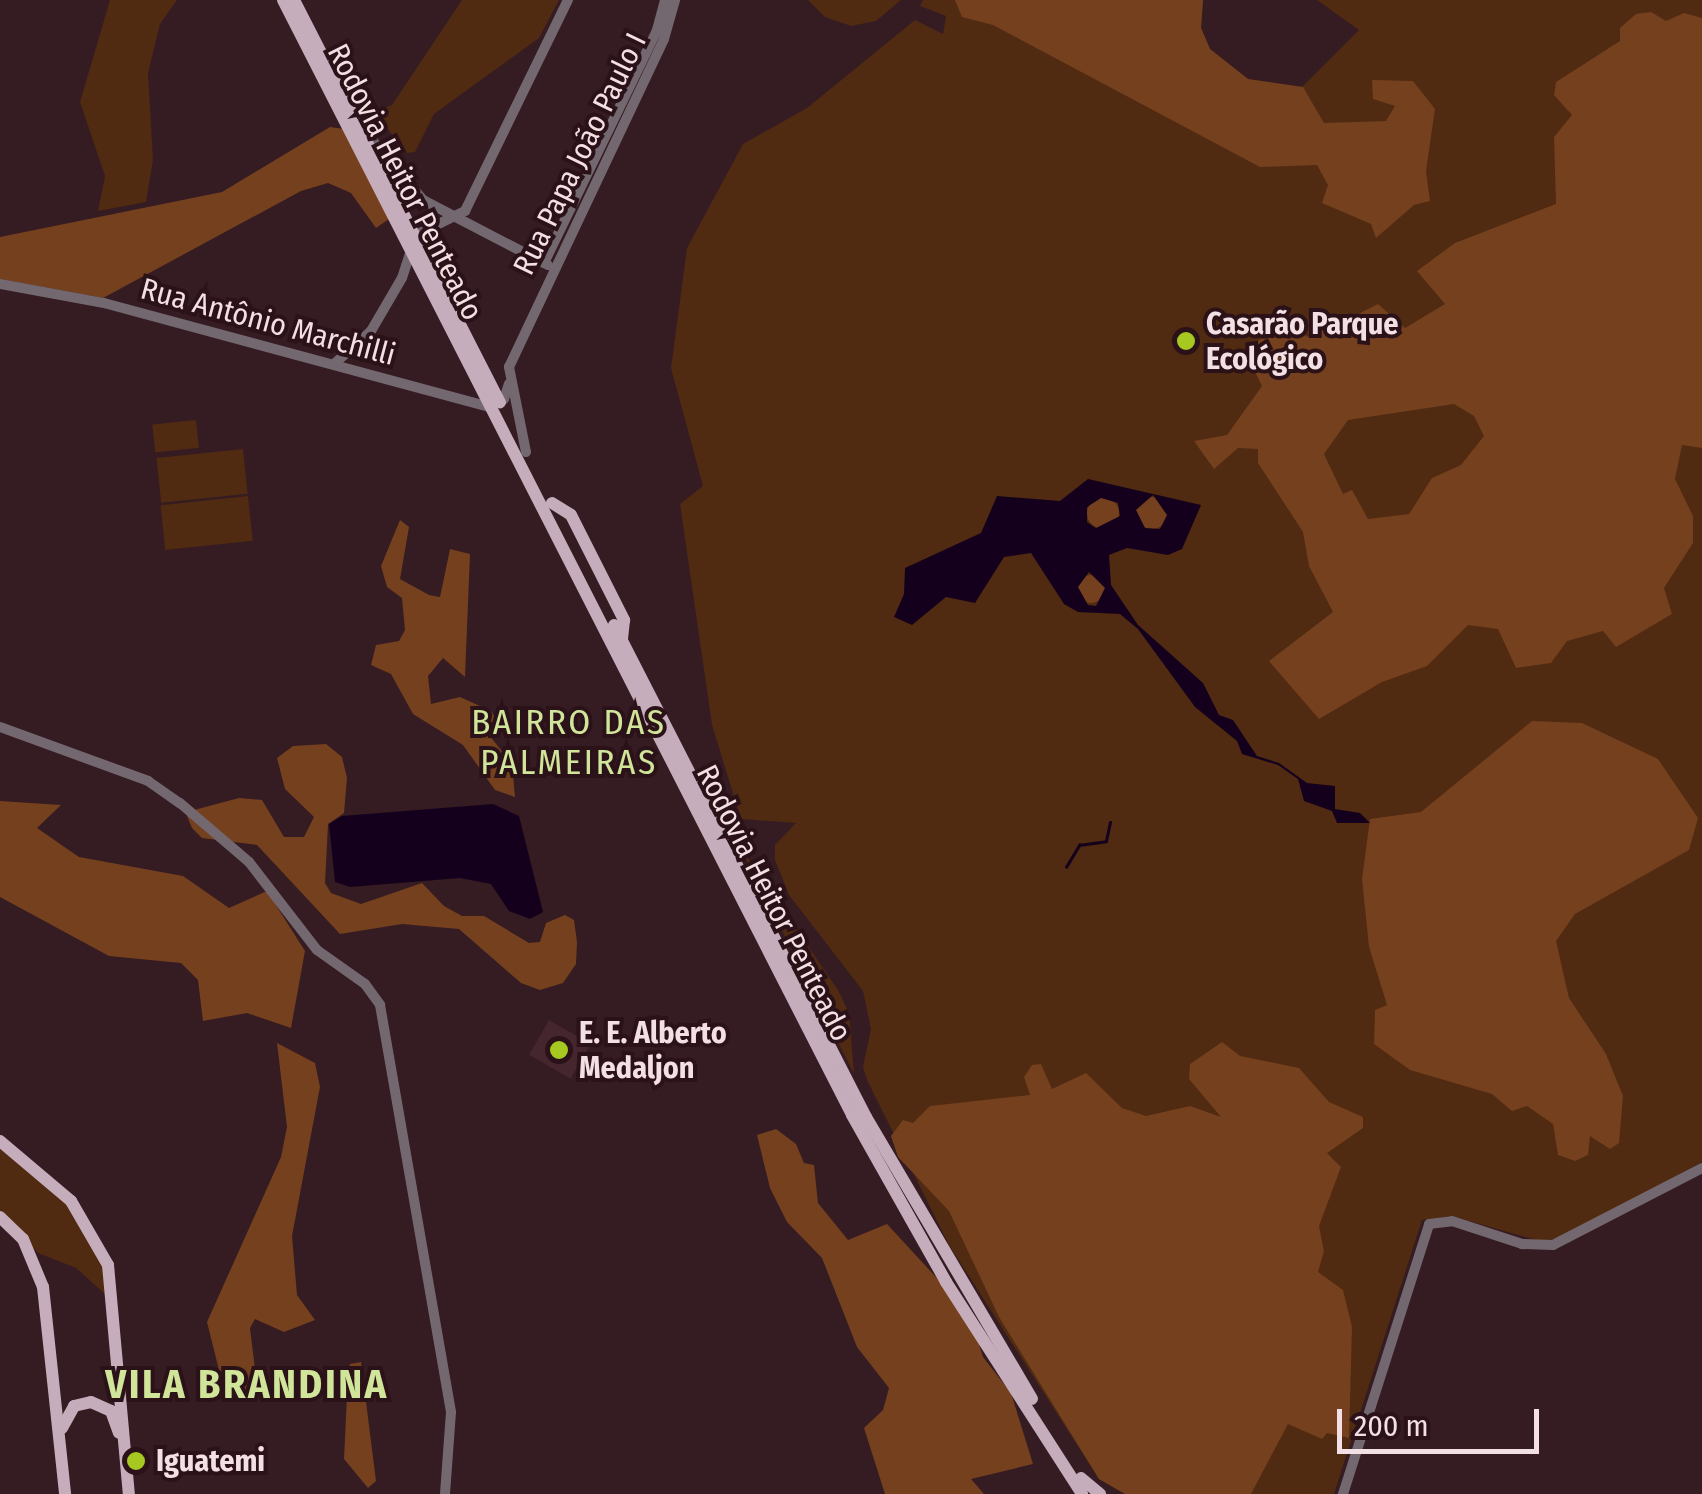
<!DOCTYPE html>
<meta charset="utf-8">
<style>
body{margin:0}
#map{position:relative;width:1702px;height:1494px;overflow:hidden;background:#351b22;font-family:"Fira Sans Condensed",sans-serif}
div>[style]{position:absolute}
.built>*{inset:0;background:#45262e;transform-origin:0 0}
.green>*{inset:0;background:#502a11;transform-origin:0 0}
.forest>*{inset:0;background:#75401d}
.round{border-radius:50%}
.water>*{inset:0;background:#14001c}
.stream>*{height:2.5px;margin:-1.25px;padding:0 1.25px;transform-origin:1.25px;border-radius:1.25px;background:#14001c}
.minor>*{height:10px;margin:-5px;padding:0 5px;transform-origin:5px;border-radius:5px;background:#746870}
.major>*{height:12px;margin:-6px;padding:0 6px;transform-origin:6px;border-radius:6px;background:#c6adbc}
.dots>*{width:28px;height:28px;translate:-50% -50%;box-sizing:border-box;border:5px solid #2b1218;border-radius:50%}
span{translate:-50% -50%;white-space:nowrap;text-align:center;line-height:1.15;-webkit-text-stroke:8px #2b1218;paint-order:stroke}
.street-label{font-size:30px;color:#f3e0e4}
.poi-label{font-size:30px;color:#f3e0e4;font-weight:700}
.left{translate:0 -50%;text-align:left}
.quarter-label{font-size:35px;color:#d0e59a;letter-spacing:2.5px}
.district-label{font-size:40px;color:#d0e59a;font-weight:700;letter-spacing:2.5px}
.scale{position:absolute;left:1337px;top:1409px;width:202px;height:45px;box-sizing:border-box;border:5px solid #f3e0e4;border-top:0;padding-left:12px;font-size:30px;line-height:35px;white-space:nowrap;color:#f3e0e4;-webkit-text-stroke:8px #2b1218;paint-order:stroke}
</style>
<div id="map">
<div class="built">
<i style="left:549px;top:1020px;width:48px;height:40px;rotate:30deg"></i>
</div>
<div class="green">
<i style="clip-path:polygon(110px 0,177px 0,160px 24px,148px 73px,153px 160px,146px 202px,98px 211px,105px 176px,80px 102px)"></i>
<i style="clip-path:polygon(462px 0,559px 0,539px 38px,434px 114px,415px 152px,407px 153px,374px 112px,392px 105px)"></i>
<i style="clip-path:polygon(808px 0,901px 0,876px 21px,851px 26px,825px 17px)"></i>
<i style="clip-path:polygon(923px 0,1203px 0,1201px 28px,1210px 49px,1248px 79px,1302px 87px,1359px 30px,1317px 0,1702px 0,1702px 1162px,1568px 1235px,1543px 1242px,1452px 1216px,1422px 1220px,1334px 1494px,1125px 1494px,1099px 1479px,949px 1245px,867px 1080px,863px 1067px,871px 1029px,863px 991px,789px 895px,775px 860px,775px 845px,796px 823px,741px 819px,712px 725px,680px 504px,703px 486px,671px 368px,687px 248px,743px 144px,807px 108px,915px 20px,943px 34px,946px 16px,920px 6px)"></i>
<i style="left:196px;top:420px;width:28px;height:44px;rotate:84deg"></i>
<i style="left:243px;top:449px;width:45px;height:87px;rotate:84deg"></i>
<i style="left:248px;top:496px;width:45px;height:88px;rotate:84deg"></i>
<i style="clip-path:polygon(739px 845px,838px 990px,849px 1013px,854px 1074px)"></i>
<i style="clip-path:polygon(0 1148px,63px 1199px,103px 1262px,105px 1294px,76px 1268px,38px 1253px,0 1211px)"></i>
</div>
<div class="forest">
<i style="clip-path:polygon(955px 0,1203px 0,1201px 28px,1210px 49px,1248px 79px,1303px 87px,1324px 123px,1386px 121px,1395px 106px,1373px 99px,1372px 80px,1413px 81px,1435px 109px,1426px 171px,1430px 201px,1414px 205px,1376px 238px,1371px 224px,1322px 203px,1328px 185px,1317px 165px,1260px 167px,993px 25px,962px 17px)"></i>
<i style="clip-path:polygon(evenodd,1651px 12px,1666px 21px,1684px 13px,1702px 18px,1702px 448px,1682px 445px,1675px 479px,1693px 516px,1693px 543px,1664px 588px,1672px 614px,1616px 647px,1603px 631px,1567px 641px,1551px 663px,1516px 668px,1498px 629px,1468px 625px,1427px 666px,1382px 682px,1319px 719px,1269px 661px,1333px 612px,1309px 566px,1303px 532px,1258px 463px,1258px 449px,1238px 448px,1214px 469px,1194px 441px,1227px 435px,1262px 386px,1245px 352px,1269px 332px,1289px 326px,1308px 337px,1334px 317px,1350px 318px,1378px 304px,1405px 328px,1445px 304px,1417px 271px,1455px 243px,1556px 204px,1554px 137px,1572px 115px,1554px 95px,1556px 82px,1620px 41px,1620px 28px,1636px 14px,1651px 12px,1454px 404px,1474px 416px,1484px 436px,1461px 465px,1432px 478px,1409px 514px,1368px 519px,1352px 490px,1343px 494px,1324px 454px,1348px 420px,1454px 404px)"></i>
<i style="clip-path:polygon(330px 127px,344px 129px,389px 219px,376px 228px,351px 193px,328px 183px,301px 191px,103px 298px,0 279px,0 237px,222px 192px)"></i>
<i class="round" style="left:1087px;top:497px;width:32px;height:32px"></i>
<i class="round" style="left:1136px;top:497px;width:32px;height:32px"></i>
<i style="clip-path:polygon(400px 520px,409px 527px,400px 579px,429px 595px,440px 597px,450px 549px,470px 554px,465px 677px,443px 658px,428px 676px,431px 704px,460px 697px,491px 711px,497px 721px,489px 735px,512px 764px,515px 797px,495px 790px,463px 745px,413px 714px,391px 674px,371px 665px,376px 645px,399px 641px,405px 630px,402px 598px,387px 587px,381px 566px)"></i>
<i class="round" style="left:1077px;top:575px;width:28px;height:28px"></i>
<i style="clip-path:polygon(1532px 721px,1582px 723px,1658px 759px,1698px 818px,1689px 850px,1575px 914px,1556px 941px,1569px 998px,1606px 1054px,1623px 1096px,1619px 1143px,1610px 1149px,1590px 1136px,1588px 1155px,1575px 1161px,1558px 1155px,1553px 1124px,1527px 1106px,1512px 1111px,1492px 1094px,1410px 1070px,1374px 1044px,1375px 1010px,1387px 1005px,1369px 947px,1362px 879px,1370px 819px,1421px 812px)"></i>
<i style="clip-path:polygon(326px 744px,342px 757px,347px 778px,344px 813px,328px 824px,325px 883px,331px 893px,361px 904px,422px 883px,444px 906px,462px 916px,484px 916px,529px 943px,540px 942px,546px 923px,565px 915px,574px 920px,577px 942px,576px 964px,563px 983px,540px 990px,521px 983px,459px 929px,402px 924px,340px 934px,257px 845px,202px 838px,192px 828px,187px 816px,194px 810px,239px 798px,262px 800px,284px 837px,304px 837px,314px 817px,285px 789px,277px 758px,293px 746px)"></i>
<i style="clip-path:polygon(0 801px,61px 805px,37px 828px,79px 857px,183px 876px,229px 908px,267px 891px,305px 951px,291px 1028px,247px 1013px,203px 1021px,198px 980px,181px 963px,109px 956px,0 897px)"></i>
<i style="clip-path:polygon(1222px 1042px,1240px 1056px,1299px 1068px,1329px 1102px,1363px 1117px,1363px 1128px,1327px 1153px,1341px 1167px,1319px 1226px,1324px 1251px,1318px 1272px,1343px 1290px,1352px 1327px,1349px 1438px,1327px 1433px,1322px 1439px,1288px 1424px,1251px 1494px,1125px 1494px,1099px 1479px,999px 1317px,949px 1211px,898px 1157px,891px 1136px,903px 1120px,913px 1123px,930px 1106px,1030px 1095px,1024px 1077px,1032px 1065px,1041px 1064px,1052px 1089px,1086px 1073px,1122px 1108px,1146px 1116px,1190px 1106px,1221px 1117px,1189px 1079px,1190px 1064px)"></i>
<i style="clip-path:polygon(277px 1043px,315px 1063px,320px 1087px,292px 1236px,297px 1295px,315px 1320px,284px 1332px,255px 1319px,250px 1328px,258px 1394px,248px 1399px,235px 1396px,221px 1378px,207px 1322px,281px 1157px,287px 1127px)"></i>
<i style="clip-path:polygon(776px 1129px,796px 1144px,804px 1163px,814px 1165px,818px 1203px,848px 1240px,887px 1224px,969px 1313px,983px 1357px,1011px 1393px,1033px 1464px,971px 1479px,984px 1494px,885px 1494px,864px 1428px,883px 1410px,889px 1388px,857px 1347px,822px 1258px,787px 1222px,770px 1188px,757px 1135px)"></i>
<i style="clip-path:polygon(361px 1362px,376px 1481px,368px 1488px,344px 1459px,348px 1374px,350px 1364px)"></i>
</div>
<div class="water">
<i style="clip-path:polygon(evenodd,1088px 479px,1201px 505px,1182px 549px,1168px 555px,1127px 548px,1109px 555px,1111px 585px,1138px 625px,1203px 683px,1219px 715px,1233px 720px,1257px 756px,1279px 763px,1307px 783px,1335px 786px,1335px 809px,1360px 813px,1370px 823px,1337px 823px,1332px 811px,1304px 801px,1298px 779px,1278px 765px,1242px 754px,1237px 741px,1195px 707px,1138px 629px,1120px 614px,1078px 612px,1064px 604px,1031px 553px,1004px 557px,975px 603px,946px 597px,912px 625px,894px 617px,904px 594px,905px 568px,981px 533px,997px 496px,1060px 501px,1088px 479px,1153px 495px,1167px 515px,1160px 529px,1145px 528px,1136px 510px,1153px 495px,1088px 479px,1101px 498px,1118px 503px,1120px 516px,1096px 528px,1087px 522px,1087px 507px,1101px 498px,1088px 479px,1089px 572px,1105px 588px,1096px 606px,1088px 605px,1078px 587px,1089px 572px)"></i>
<i style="clip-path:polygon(493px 804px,519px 816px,543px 912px,530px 919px,509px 911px,491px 884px,460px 878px,350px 887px,335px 882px,329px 824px,342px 816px)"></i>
</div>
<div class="stream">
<i style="left:1066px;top:867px;width:26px;rotate:-59deg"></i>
<i style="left:1079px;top:845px;width:27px;rotate:-8deg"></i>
<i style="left:1106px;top:841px;width:19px;rotate:-78deg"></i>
</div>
<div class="minor">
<i style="left:367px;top:134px;width:87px;rotate:49.7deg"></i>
<i style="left:423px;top:200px;width:141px;rotate:27.5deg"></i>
<i style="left:544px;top:263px;width:259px;rotate:-64.1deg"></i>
<i style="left:657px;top:30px;width:31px;rotate:-75deg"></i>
<i style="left:0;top:284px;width:106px;rotate:10.4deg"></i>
<i style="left:104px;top:303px;width:397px;rotate:15.1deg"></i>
<i style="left:487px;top:406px;width:18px;rotate:-22deg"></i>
<i style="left:504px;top:399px;width:16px;rotate:-72deg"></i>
<i style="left:334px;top:364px;width:50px;rotate:-41.7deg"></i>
<i style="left:371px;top:331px;width:61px;rotate:-59.7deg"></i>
<i style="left:402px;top:278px;width:45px;rotate:-72deg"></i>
<i style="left:416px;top:235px;width:55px;rotate:-26.1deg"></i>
<i style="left:465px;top:211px;width:235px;rotate:-64deg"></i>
<i style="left:526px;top:452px;width:87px;rotate:-101.3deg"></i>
<i style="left:509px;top:367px;width:363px;rotate:-64.7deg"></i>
<i style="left:664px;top:39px;width:41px;rotate:-74.2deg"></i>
<i style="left:0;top:727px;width:158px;rotate:20deg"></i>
<i style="left:148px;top:781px;width:39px;rotate:35deg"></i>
<i style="left:180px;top:803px;width:91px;rotate:40.5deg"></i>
<i style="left:249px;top:862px;width:111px;rotate:52.3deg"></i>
<i style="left:317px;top:950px;width:59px;rotate:35.3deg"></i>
<i style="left:365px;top:984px;width:26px;rotate:54deg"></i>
<i style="left:380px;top:1005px;width:413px;rotate:80.1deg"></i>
<i style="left:451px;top:1412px;width:82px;rotate:94.2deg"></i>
<i style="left:1343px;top:1494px;width:283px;rotate:-72.3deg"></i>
<i style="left:1429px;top:1224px;width:23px;rotate:-7deg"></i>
<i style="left:1452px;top:1221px;width:74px;rotate:18.2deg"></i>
<i style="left:1522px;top:1244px;width:31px;rotate:2deg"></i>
<i style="left:1553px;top:1245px;width:168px;rotate:-27.3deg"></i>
</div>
<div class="major">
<i style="left:283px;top:0;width:1252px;rotate:62.96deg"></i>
<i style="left:852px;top:1115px;width:192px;rotate:60.6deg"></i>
<i style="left:946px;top:1282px;width:252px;rotate:57.3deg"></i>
<i style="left:294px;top:0;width:452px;rotate:62.9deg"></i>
<i style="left:552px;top:503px;width:22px;rotate:32deg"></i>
<i style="left:571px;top:515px;width:118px;rotate:63.2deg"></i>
<i style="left:624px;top:620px;width:18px;rotate:96deg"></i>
<i style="left:614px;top:625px;width:553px;rotate:62.88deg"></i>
<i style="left:866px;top:1117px;width:327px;rotate:59.5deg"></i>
<i style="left:0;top:1141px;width:93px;rotate:40.2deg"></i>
<i style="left:71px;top:1201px;width:74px;rotate:60deg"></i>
<i style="left:108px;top:1265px;width:230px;rotate:84.8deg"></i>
<i style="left:0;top:1217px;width:32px;rotate:44deg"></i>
<i style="left:23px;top:1239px;width:52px;rotate:67.4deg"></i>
<i style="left:43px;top:1287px;width:208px;rotate:83.9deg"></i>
<i style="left:62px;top:1428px;width:25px;rotate:-61deg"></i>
<i style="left:74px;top:1406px;width:17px;rotate:-13deg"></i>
<i style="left:91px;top:1402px;width:22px;rotate:24deg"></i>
<i style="left:111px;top:1411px;width:23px;rotate:70deg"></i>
<i style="left:1081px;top:1478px;width:25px;rotate:40deg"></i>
</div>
<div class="dots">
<i style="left:1186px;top:341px;background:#a6c820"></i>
<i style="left:559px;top:1050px;background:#a6c820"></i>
<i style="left:136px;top:1461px;background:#a6c820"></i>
</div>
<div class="street-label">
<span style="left:580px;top:154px;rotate:-64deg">Rua Papa João Paulo I</span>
<span style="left:405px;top:182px;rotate:63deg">Rodovia Heitor Penteado</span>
<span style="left:268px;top:322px;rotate:15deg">Rua Antônio Marchilli</span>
<span style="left:774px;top:903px;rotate:63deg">Rodovia Heitor Penteado</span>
</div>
<div class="poi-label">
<span class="left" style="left:1206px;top:341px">Casarão Parque<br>Ecológico</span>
<span class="left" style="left:579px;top:1050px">E. E. Alberto<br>Medaljon</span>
<span class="left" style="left:156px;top:1461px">Iguatemi</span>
</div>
<div class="quarter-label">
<span style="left:569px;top:742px">BAIRRO DAS<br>PALMEIRAS</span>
</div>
<div class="district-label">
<span style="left:247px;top:1385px">VILA BRANDINA</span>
</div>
<div class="scale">200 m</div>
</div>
